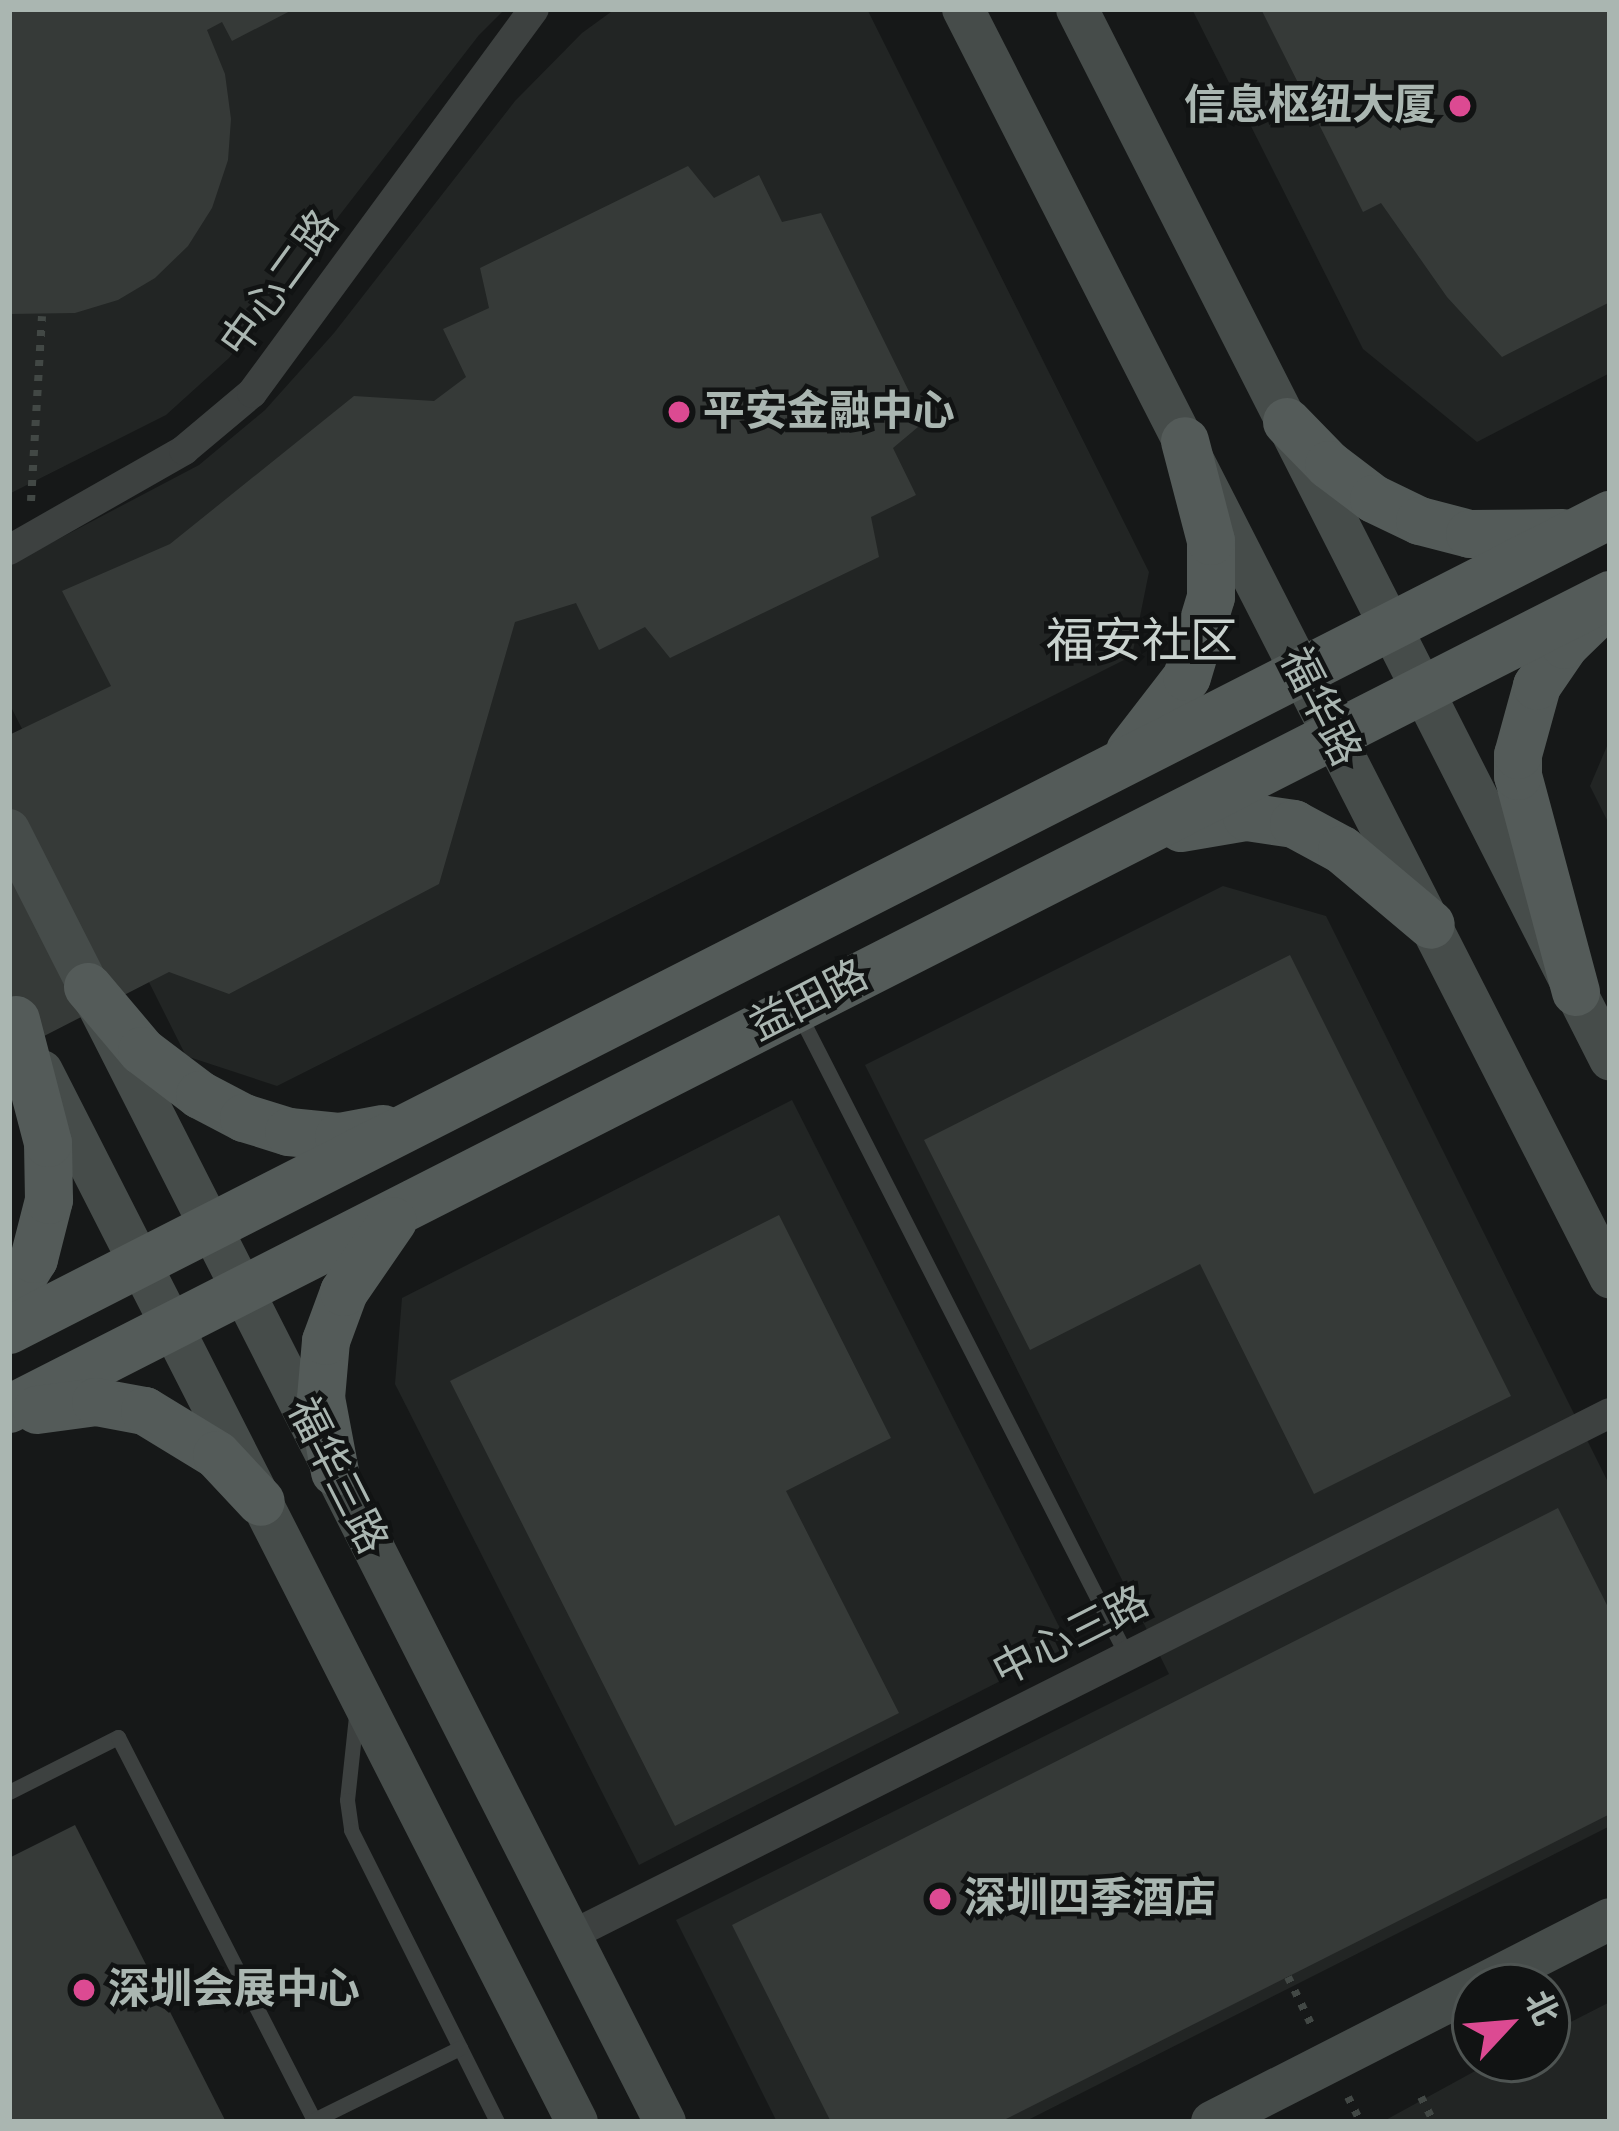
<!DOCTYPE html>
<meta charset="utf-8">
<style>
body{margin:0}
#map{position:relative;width:1619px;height:2131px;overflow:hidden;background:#161818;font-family:"Varela Round","Noto Sans SC",sans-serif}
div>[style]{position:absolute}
.built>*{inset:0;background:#222524}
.building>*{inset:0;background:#363a38}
.path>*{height:8px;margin-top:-4px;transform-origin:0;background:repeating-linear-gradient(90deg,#424845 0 6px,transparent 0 15px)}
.lane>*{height:15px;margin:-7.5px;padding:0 7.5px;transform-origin:7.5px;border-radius:7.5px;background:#3d4140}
.street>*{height:30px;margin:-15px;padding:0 15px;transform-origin:15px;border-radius:15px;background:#3d4140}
.secondary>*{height:42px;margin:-21px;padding:0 21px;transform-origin:21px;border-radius:21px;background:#464c4a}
.primary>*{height:48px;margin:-24px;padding:0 24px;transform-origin:24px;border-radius:24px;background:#545b59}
.dots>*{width:33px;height:33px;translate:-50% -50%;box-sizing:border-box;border:6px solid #111313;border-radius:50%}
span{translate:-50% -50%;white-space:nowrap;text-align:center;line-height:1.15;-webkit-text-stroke:9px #111313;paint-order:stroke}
.poi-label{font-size:42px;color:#aab6b1;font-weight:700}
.right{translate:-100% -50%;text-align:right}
.left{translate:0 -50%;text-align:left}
.street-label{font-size:42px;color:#aab6b1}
.quarter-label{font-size:48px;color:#cad3cf}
.frame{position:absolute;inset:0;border:12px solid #aab6b1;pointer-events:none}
.north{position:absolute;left:1451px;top:1963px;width:120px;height:120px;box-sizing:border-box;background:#111313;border:3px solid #4e5452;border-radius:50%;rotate:64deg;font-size:33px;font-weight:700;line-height:48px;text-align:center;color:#aab6b1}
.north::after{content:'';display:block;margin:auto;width:42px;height:54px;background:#dc4a92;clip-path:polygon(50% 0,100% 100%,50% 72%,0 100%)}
</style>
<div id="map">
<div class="built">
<i style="clip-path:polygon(9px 9px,505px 9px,479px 35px,229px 358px,166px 415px,9px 494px)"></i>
<i style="clip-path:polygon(615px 9px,867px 9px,1149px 572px,1132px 656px,277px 1086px,186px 1056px,9px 703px,9px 565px,199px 465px,265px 410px,334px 333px,515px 101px,582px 33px)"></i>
<i style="clip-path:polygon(1192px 9px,1610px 9px,1610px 373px,1477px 442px,1363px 349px)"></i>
<i style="clip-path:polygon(1610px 739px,1610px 826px,1590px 786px)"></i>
<i style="clip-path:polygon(1223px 886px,1326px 916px,1610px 1486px,1610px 1826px,1024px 2122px,777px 2122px,676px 1920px,1169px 1674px,865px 1065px)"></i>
<i style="clip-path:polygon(792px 1100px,1069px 1646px,639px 1865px,395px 1384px,402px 1298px)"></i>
<i style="clip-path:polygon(1610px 2002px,1610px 2122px,1382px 2122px,1497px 2059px,1547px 2059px,1547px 2034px)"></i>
</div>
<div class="building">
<i style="clip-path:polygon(9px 9px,294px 9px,232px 41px,222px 22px,207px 30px,225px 74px,231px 119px,228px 160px,212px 208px,188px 246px,155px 278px,118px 300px,75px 313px,9px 314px)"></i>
<i style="clip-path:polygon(1261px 9px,1610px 9px,1610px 302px,1502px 357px,1447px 297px,1381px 203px,1363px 212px)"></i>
<i style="clip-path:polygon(688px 166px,714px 198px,759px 175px,782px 222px,821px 213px,924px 422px,893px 448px,916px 495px,871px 517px,879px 557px,670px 658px,645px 627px,599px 650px,576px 603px,515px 622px,439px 884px,229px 994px,169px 972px,9px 1054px,9px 735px,111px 686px,62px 591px,170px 544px,354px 396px,434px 401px,466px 377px,443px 329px,489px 308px,480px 268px)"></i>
<i style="clip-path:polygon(1290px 955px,1511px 1396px,1314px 1494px,1200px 1264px,1030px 1350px,924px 1140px)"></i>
<i style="clip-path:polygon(779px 1215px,891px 1438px,786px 1491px,899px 1713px,675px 1826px,450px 1381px)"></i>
<i style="clip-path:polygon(1558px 1508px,1610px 1611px,1610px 1814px,1000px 2122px,831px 2122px,732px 1925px)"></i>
<i style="clip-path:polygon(75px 1825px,226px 2122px,9px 2122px,9px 1858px)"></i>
</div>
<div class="path">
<i style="left:31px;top:501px;width:185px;rotate:-86.6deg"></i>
<i style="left:1288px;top:1977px;width:59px;rotate:63.9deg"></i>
<i style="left:1348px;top:2097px;width:28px;rotate:63deg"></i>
<i style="left:1421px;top:2097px;width:28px;rotate:63deg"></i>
</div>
<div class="lane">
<i style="left:800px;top:1016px;width:719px;rotate:62.94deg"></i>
<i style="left:356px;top:1716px;width:84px;rotate:96.1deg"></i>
<i style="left:347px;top:1800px;width:30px;rotate:82deg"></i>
<i style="left:351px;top:1830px;width:326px;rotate:63.4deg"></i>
<i style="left:9px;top:1792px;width:122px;rotate:-26.8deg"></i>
<i style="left:118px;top:1737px;width:432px;rotate:62.9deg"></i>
<i style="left:314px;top:2120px;width:163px;rotate:-26.3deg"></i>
</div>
<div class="street">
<i style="left:9px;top:550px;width:202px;rotate:-29.7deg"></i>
<i style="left:184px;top:450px;width:89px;rotate:-40deg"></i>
<i style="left:252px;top:393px;width:476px;rotate:-53.7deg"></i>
<i style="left:570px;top:1936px;width:1164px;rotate:-26.7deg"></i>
</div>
<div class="secondary">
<i style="left:963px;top:9px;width:1424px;rotate:62.97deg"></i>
<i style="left:1077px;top:9px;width:1178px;rotate:63.09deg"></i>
<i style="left:9px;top:830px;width:1449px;rotate:63.08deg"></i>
<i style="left:42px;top:1071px;width:1179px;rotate:63.02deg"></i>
<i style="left:1477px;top:1987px;width:149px;rotate:-27.1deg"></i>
<i style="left:1212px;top:2122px;width:295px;rotate:-27deg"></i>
</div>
<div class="primary">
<i style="left:1287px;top:422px;width:60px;rotate:45.7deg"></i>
<i style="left:1329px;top:465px;width:56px;rotate:37.1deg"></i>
<i style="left:1374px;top:499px;width:51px;rotate:25.6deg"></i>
<i style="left:1420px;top:521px;width:52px;rotate:14.6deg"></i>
<i style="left:1470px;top:534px;width:93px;rotate:-0.6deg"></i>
<i style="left:1130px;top:751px;width:93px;rotate:-52.4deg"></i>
<i style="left:1187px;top:677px;width:84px;rotate:-73.3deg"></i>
<i style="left:1211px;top:597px;width:56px;rotate:-90deg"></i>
<i style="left:1211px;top:541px;width:103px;rotate:-104.6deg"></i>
<i style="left:1181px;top:828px;width:67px;rotate:-9.5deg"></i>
<i style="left:1247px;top:817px;width:48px;rotate:8.5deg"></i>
<i style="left:1294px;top:824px;width:55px;rotate:28.4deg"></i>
<i style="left:1342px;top:850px;width:116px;rotate:40.1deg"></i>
<i style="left:88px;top:987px;width:84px;rotate:49.8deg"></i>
<i style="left:142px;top:1051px;width:73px;rotate:37.2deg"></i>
<i style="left:200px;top:1095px;width:50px;rotate:27.6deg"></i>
<i style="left:244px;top:1118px;width:47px;rotate:17.3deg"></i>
<i style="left:289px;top:1132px;width:50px;rotate:5.7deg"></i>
<i style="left:339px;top:1137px;width:45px;rotate:-10.3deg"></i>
<i style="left:1576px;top:992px;width:224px;rotate:-105deg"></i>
<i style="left:1518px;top:776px;width:21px;rotate:-90deg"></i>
<i style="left:1518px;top:755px;width:72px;rotate:-74.6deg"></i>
<i style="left:1537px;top:686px;width:50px;rotate:-55.7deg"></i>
<i style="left:1565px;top:645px;width:43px;rotate:-44.1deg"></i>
<i style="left:9px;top:1299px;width:47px;rotate:-58deg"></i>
<i style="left:34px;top:1259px;width:61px;rotate:-75.7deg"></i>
<i style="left:49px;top:1200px;width:57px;rotate:-91deg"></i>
<i style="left:48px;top:1143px;width:127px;rotate:-104.6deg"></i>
<i style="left:9px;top:1330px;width:1797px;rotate:-26.98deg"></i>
<i style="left:9px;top:1409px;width:1796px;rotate:-26.95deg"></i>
<i style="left:37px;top:1410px;width:60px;rotate:-7.7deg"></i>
<i style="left:96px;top:1402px;width:50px;rotate:10.4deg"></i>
<i style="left:145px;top:1411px;width:84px;rotate:31.4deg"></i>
<i style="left:217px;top:1455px;width:64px;rotate:46.9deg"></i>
<i style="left:335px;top:1472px;width:75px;rotate:-100.7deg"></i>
<i style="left:321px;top:1398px;width:57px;rotate:-85deg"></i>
<i style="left:326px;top:1341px;width:52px;rotate:-69.8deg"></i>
<i style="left:344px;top:1292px;width:86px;rotate:-55.4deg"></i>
</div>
<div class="dots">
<i style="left:1460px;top:106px;background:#dc4a92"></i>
<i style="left:679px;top:412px;background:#dc4a92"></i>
<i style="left:940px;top:1899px;background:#dc4a92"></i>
<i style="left:84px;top:1990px;background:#dc4a92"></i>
</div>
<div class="poi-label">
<span class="right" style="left:1436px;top:106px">信息枢纽大厦</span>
<span class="left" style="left:703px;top:412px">平安金融中心</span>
<span class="left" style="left:964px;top:1899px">深圳四季酒店</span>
<span class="left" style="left:108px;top:1990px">深圳会展中心</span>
</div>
<div class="street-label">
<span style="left:280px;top:284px;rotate:-54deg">中心二路</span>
<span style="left:1320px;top:707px;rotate:63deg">福华路</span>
<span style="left:809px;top:1001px;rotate:-27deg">益田路</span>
<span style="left:337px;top:1476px;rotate:63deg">福华三路</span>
<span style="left:1071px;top:1637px;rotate:-27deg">中心三路</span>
</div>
<div class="quarter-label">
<span style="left:1142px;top:643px">福安社区</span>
</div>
<div class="frame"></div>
<div class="north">北</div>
</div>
